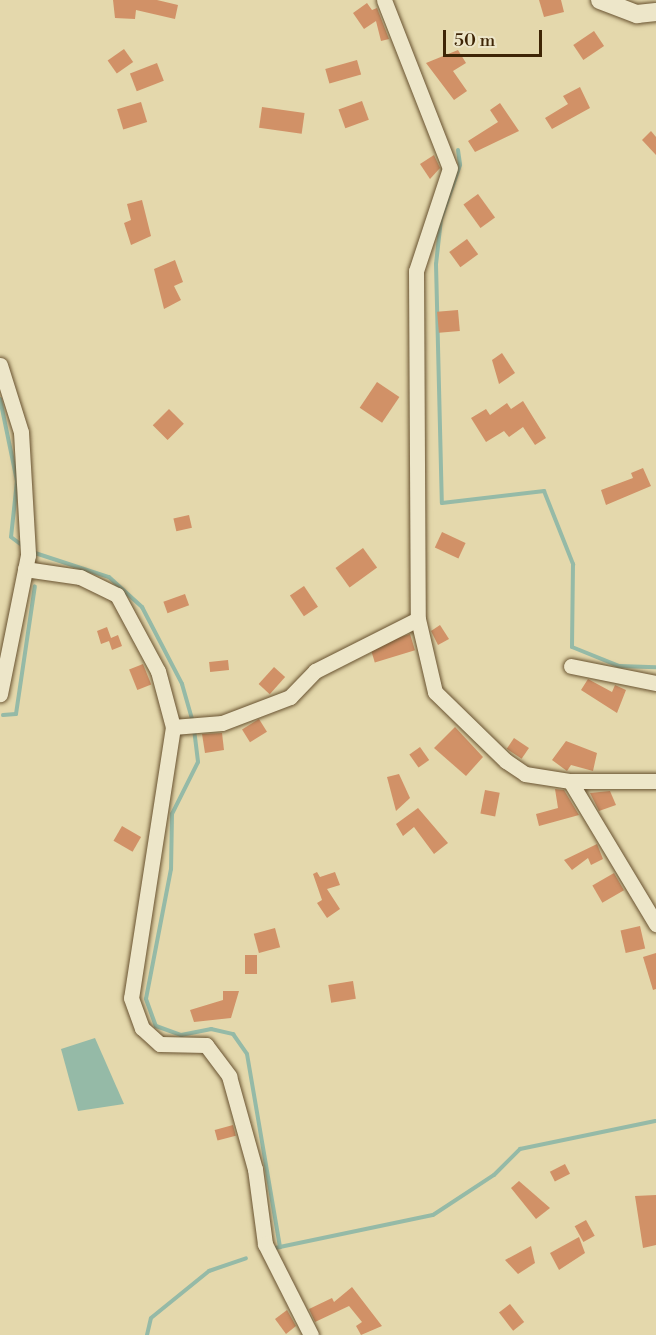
<!DOCTYPE html>
<style>
body{margin:0}
#map{position:relative;width:656px;height:1335px;overflow:hidden;background:#e4d8ac;font-family:"Libre Bodoni",serif}
div>[style]{position:absolute}
.water>*{inset:0;background:#95baa7}
.stream>*{height:4px;margin:-2px;padding:0 2px;transform-origin:2px;border-radius:2px;background:#95baa7}
.building>*{inset:0;background:#d19167;transform-origin:0 0}
.roads{filter:drop-shadow(0 0 2px #685230) drop-shadow(0 0 2px #685230)}
.minor>*{height:15px;margin:-7.5px;padding:0 7.5px;transform-origin:7.5px;border-radius:7.5px;background:#ede6c9}
.tertiary>*{height:18px;margin:-9px;padding:0 9px;transform-origin:9px;border-radius:9px;background:#ede6c9}
span{translate:-50% -50%;white-space:nowrap;text-align:center;line-height:1.15;-webkit-text-stroke:5px #ede6c9;paint-order:stroke}
.scale{position:absolute;left:443px;top:30px;width:99px;height:27px;box-sizing:border-box;border:3px solid #3e2506;border-top:0;padding-left:8px;font-size:18px;line-height:21px;white-space:nowrap;color:#3e2506;-webkit-text-stroke:4px #ede6c9;paint-order:stroke}
</style>
<div id="map">
<div class="water">
<i style="clip-path:polygon(95px 1038px,124px 1104px,78px 1111px,61px 1049px)"></i>
</div>
<div class="stream">
<i style="left:458px;top:150px;width:15px;rotate:82deg"></i>
<i style="left:460px;top:165px;width:57px;rotate:109.4deg"></i>
<i style="left:441px;top:219px;width:45px;rotate:96.3deg"></i>
<i style="left:436px;top:264px;width:239px;rotate:88.6deg"></i>
<i style="left:442px;top:503px;width:103px;rotate:-6.7deg"></i>
<i style="left:544px;top:491px;width:79px;rotate:68.3deg"></i>
<i style="left:573px;top:564px;width:83px;rotate:90.7deg"></i>
<i style="left:572px;top:647px;width:51px;rotate:22deg"></i>
<i style="left:619px;top:666px;width:37px;rotate:2deg"></i>
<i style="left:0;top:399px;width:84px;rotate:78.3deg"></i>
<i style="left:17px;top:481px;width:56px;rotate:96.1deg"></i>
<i style="left:11px;top:537px;width:15px;rotate:37deg"></i>
<i style="left:32px;top:552px;width:81px;rotate:18deg"></i>
<i style="left:109px;top:577px;width:45px;rotate:42.3deg"></i>
<i style="left:142px;top:607px;width:87px;rotate:62.5deg"></i>
<i style="left:182px;top:684px;width:40px;rotate:74deg"></i>
<i style="left:3px;top:715px;width:13px;rotate:-4deg"></i>
<i style="left:16px;top:714px;width:129px;rotate:-81.6deg"></i>
<i style="left:194px;top:729px;width:33px;rotate:83deg"></i>
<i style="left:198px;top:762px;width:58px;rotate:116.6deg"></i>
<i style="left:172px;top:814px;width:55px;rotate:91deg"></i>
<i style="left:171px;top:869px;width:132px;rotate:100.9deg"></i>
<i style="left:146px;top:999px;width:29px;rotate:70deg"></i>
<i style="left:156px;top:1026px;width:27px;rotate:20deg"></i>
<i style="left:181px;top:1035px;width:31px;rotate:-11deg"></i>
<i style="left:211px;top:1029px;width:23px;rotate:13deg"></i>
<i style="left:233px;top:1034px;width:24px;rotate:55deg"></i>
<i style="left:247px;top:1054px;width:196px;rotate:80.3deg"></i>
<i style="left:275px;top:1248px;width:161px;rotate:-11.8deg"></i>
<i style="left:433px;top:1215px;width:73px;rotate:-33.3deg"></i>
<i style="left:494px;top:1175px;width:37px;rotate:-45deg"></i>
<i style="left:520px;top:1149px;width:138px;rotate:-11.7deg"></i>
<i style="left:147px;top:1335px;width:17px;rotate:-77deg"></i>
<i style="left:151px;top:1318px;width:75px;rotate:-39deg"></i>
<i style="left:209px;top:1271px;width:39px;rotate:-19deg"></i>
</div>
<div class="building">
<i style="clip-path:polygon(113px 0,157px 0,178px 5px,175px 19px,136px 10px,135px 19px,115px 18px)"></i>
<i style="clip-path:polygon(539px 0,561px 0,564px 12px,544px 17px)"></i>
<i style="clip-path:polygon(367px 3px,372px 10px,377px 8px,389px 39px,381px 41px,376px 21px,364px 29px,353px 13px)"></i>
<i style="left:594px;top:31px;width:18px;height:25px;rotate:56deg"></i>
<i style="left:124px;top:49px;width:16px;height:20px;rotate:55deg"></i>
<i style="clip-path:polygon(458px 50px,466px 63px,453px 71px,467px 91px,454px 100px,426px 63px)"></i>
<i style="left:357px;top:60px;width:15px;height:33px;rotate:74deg"></i>
<i style="left:157px;top:63px;width:19px;height:29px;rotate:69deg"></i>
<i style="clip-path:polygon(580px 87px,590px 108px,552px 129px,545px 118px,568px 104px,563px 96px)"></i>
<i style="left:362px;top:101px;width:20px;height:25px;rotate:70deg"></i>
<i style="left:141px;top:102px;width:21px;height:25px;rotate:73deg"></i>
<i style="clip-path:polygon(500px 103px,519px 131px,475px 152px,468px 141px,498px 122px,490px 110px)"></i>
<i style="left:262px;top:107px;width:43px;height:21px;rotate:8deg"></i>
<i style="clip-path:polygon(651px 131px,656px 137px,656px 155px,642px 140px)"></i>
<i style="clip-path:polygon(434px 155px,440px 168px,430px 179px,420px 164px)"></i>
<i style="left:478px;top:194px;width:29px;height:18px;rotate:54deg"></i>
<i style="clip-path:polygon(142px 200px,151px 236px,131px 245px,124px 223px,131px 220px,127px 204px)"></i>
<i style="left:467px;top:239px;width:19px;height:22px;rotate:54deg"></i>
<i style="clip-path:polygon(175px 260px,183px 282px,174px 286px,181px 300px,164px 309px,154px 269px)"></i>
<i style="left:458px;top:310px;width:21px;height:21px;rotate:85deg"></i>
<i style="clip-path:polygon(502px 353px,515px 373px,499px 384px,492px 360px)"></i>
<i style="left:377px;top:382px;width:27px;height:31px;rotate:34deg"></i>
<i style="clip-path:polygon(523px 401px,546px 438px,535px 445px,523px 427px,509px 437px,504px 431px,486px 442px,471px 418px,486px 409px,490px 415px,507px 403px,511px 409px)"></i>
<i style="left:169px;top:409px;width:21px;height:23px;rotate:45deg"></i>
<i style="clip-path:polygon(643px 468px,651px 486px,606px 505px,601px 490px,633px 478px,631px 473px)"></i>
<i style="left:189px;top:515px;width:13px;height:16px;rotate:77deg"></i>
<i style="left:442px;top:532px;width:26px;height:17px;rotate:25deg"></i>
<i style="left:363px;top:548px;width:24px;height:34px;rotate:54deg"></i>
<i style="left:304px;top:586px;width:25px;height:17px;rotate:56deg"></i>
<i style="left:185px;top:594px;width:12px;height:23px;rotate:70deg"></i>
<i style="clip-path:polygon(440px 625px,449px 639px,438px 645px,431px 631px)"></i>
<i style="clip-path:polygon(107px 627px,111px 638px,118px 635px,122px 646px,112px 650px,109px 641px,101px 644px,97px 631px)"></i>
<i style="left:410px;top:634px;width:17px;height:42px;rotate:73deg"></i>
<i style="left:228px;top:660px;width:10px;height:19px;rotate:84deg"></i>
<i style="left:143px;top:664px;width:22px;height:15px;rotate:68deg"></i>
<i style="left:274px;top:667px;width:15px;height:23px;rotate:42deg"></i>
<i style="clip-path:polygon(588px 679px,612px 692px,615px 685px,626px 690px,617px 713px,581px 690px)"></i>
<i style="left:259px;top:719px;width:15px;height:20px;rotate:58deg"></i>
<i style="clip-path:polygon(455px 727px,483px 757px,466px 776px,434px 748px)"></i>
<i style="clip-path:polygon(222px 733px,224px 750px,205px 753px,202px 734px)"></i>
<i style="left:514px;top:738px;width:18px;height:13px;rotate:34deg"></i>
<i style="clip-path:polygon(566px 741px,597px 753px,593px 771px,571px 765px,567px 771px,552px 760px)"></i>
<i style="left:420px;top:747px;width:16px;height:13px;rotate:55deg"></i>
<i style="clip-path:polygon(399px 774px,410px 798px,396px 811px,387px 777px)"></i>
<i style="clip-path:polygon(555px 789px,564px 790px,579px 815px,539px 826px,536px 814px,558px 808px)"></i>
<i style="left:485px;top:790px;width:15px;height:24px;rotate:11deg"></i>
<i style="clip-path:polygon(610px 791px,616px 805px,599px 811px,590px 793px)"></i>
<i style="clip-path:polygon(418px 808px,448px 843px,434px 854px,414px 827px,403px 836px,396px 824px)"></i>
<i style="left:122px;top:826px;width:22px;height:17px;rotate:30deg"></i>
<i style="clip-path:polygon(597px 844px,603px 859px,591px 865px,588px 858px,572px 870px,564px 860px)"></i>
<i style="clip-path:polygon(317px 872px,320px 877px,335px 872px,340px 885px,327px 889px,340px 909px,327px 918px,317px 903px,322px 900px,313px 874px)"></i>
<i style="left:614px;top:873px;width:20px;height:25px;rotate:60deg"></i>
<i style="left:640px;top:926px;width:23px;height:20px;rotate:77deg"></i>
<i style="left:275px;top:928px;width:20px;height:22px;rotate:75deg"></i>
<i style="clip-path:polygon(656px 953px,656px 989px,653px 990px,643px 957px)"></i>
<i style="left:245px;top:955px;width:12px;height:19px"></i>
<i style="left:353px;top:981px;width:18px;height:25px;rotate:81deg"></i>
<i style="clip-path:polygon(223px 991px,239px 991px,231px 1018px,194px 1022px,190px 1010px,223px 1000px)"></i>
<i style="left:233px;top:1125px;width:11px;height:19px;rotate:75deg"></i>
<i style="left:565px;top:1164px;width:11px;height:17px;rotate:63deg"></i>
<i style="clip-path:polygon(519px 1181px,550px 1208px,536px 1219px,511px 1188px)"></i>
<i style="clip-path:polygon(656px 1195px,656px 1245px,643px 1248px,635px 1196px)"></i>
<i style="left:586px;top:1220px;width:18px;height:13px;rotate:61deg"></i>
<i style="clip-path:polygon(579px 1237px,585px 1253px,559px 1270px,550px 1253px)"></i>
<i style="clip-path:polygon(531px 1246px,535px 1263px,518px 1274px,505px 1260px)"></i>
<i style="clip-path:polygon(352px 1287px,382px 1326px,361px 1335px,356px 1326px,362px 1322px,349px 1306px,315px 1322px,309px 1309px,332px 1298px,334px 1302px)"></i>
<i style="left:510px;top:1304px;width:23px;height:14px;rotate:52deg"></i>
<i style="clip-path:polygon(287px 1310px,296px 1326px,286px 1334px,275px 1319px)"></i>
</div>
<div class="roads">
<div class="minor">
<i style="left:384px;top:0;width:180px;rotate:68.6deg"></i>
<i style="left:450px;top:168px;width:108px;rotate:108.3deg"></i>
<i style="left:416px;top:271px;width:348px;rotate:89.7deg"></i>
<i style="left:418px;top:619px;width:75px;rotate:76.9deg"></i>
<i style="left:435px;top:692px;width:99px;rotate:44.2deg"></i>
<i style="left:506px;top:761px;width:23px;rotate:34deg"></i>
<i style="left:525px;top:774px;width:46px;rotate:8.8deg"></i>
<i style="left:570px;top:781px;width:167px;rotate:59deg"></i>
<i style="left:0;top:365px;width:70px;rotate:72.6deg"></i>
<i style="left:21px;top:432px;width:123px;rotate:86.7deg"></i>
<i style="left:28px;top:555px;width:142px;rotate:101.4deg"></i>
<i style="left:25px;top:569px;width:56px;rotate:8.3deg"></i>
<i style="left:80px;top:577px;width:41px;rotate:25.9deg"></i>
<i style="left:117px;top:595px;width:86px;rotate:61.7deg"></i>
<i style="left:158px;top:671px;width:58px;rotate:75deg"></i>
<i style="left:173px;top:727px;width:274px;rotate:98.8deg"></i>
<i style="left:131px;top:998px;width:32px;rotate:70deg"></i>
<i style="left:142px;top:1028px;width:24px;rotate:42deg"></i>
<i style="left:160px;top:1044px;width:46px;rotate:1.2deg"></i>
<i style="left:206px;top:1045px;width:39px;rotate:53deg"></i>
<i style="left:229px;top:1076px;width:97px;rotate:74.4deg"></i>
<i style="left:255px;top:1169px;width:76px;rotate:82.4deg"></i>
<i style="left:265px;top:1244px;width:102px;rotate:63.2deg"></i>
<i style="left:571px;top:666px;width:87px;rotate:11.3deg"></i>
<i style="left:173px;top:727px;width:49px;rotate:-4.7deg"></i>
<i style="left:222px;top:723px;width:73px;rotate:-20.9deg"></i>
<i style="left:290px;top:697px;width:36px;rotate:-46deg"></i>
<i style="left:315px;top:671px;width:115px;rotate:-26.8deg"></i>
<i style="left:570px;top:781px;width:86px"></i>
</div>
<div class="tertiary">
<i style="left:600px;top:0;width:40px;rotate:21deg"></i>
<i style="left:637px;top:14px;width:19px;rotate:-6deg"></i>
</div>
</div>
<div class="scale">50 m</div>
</div>
